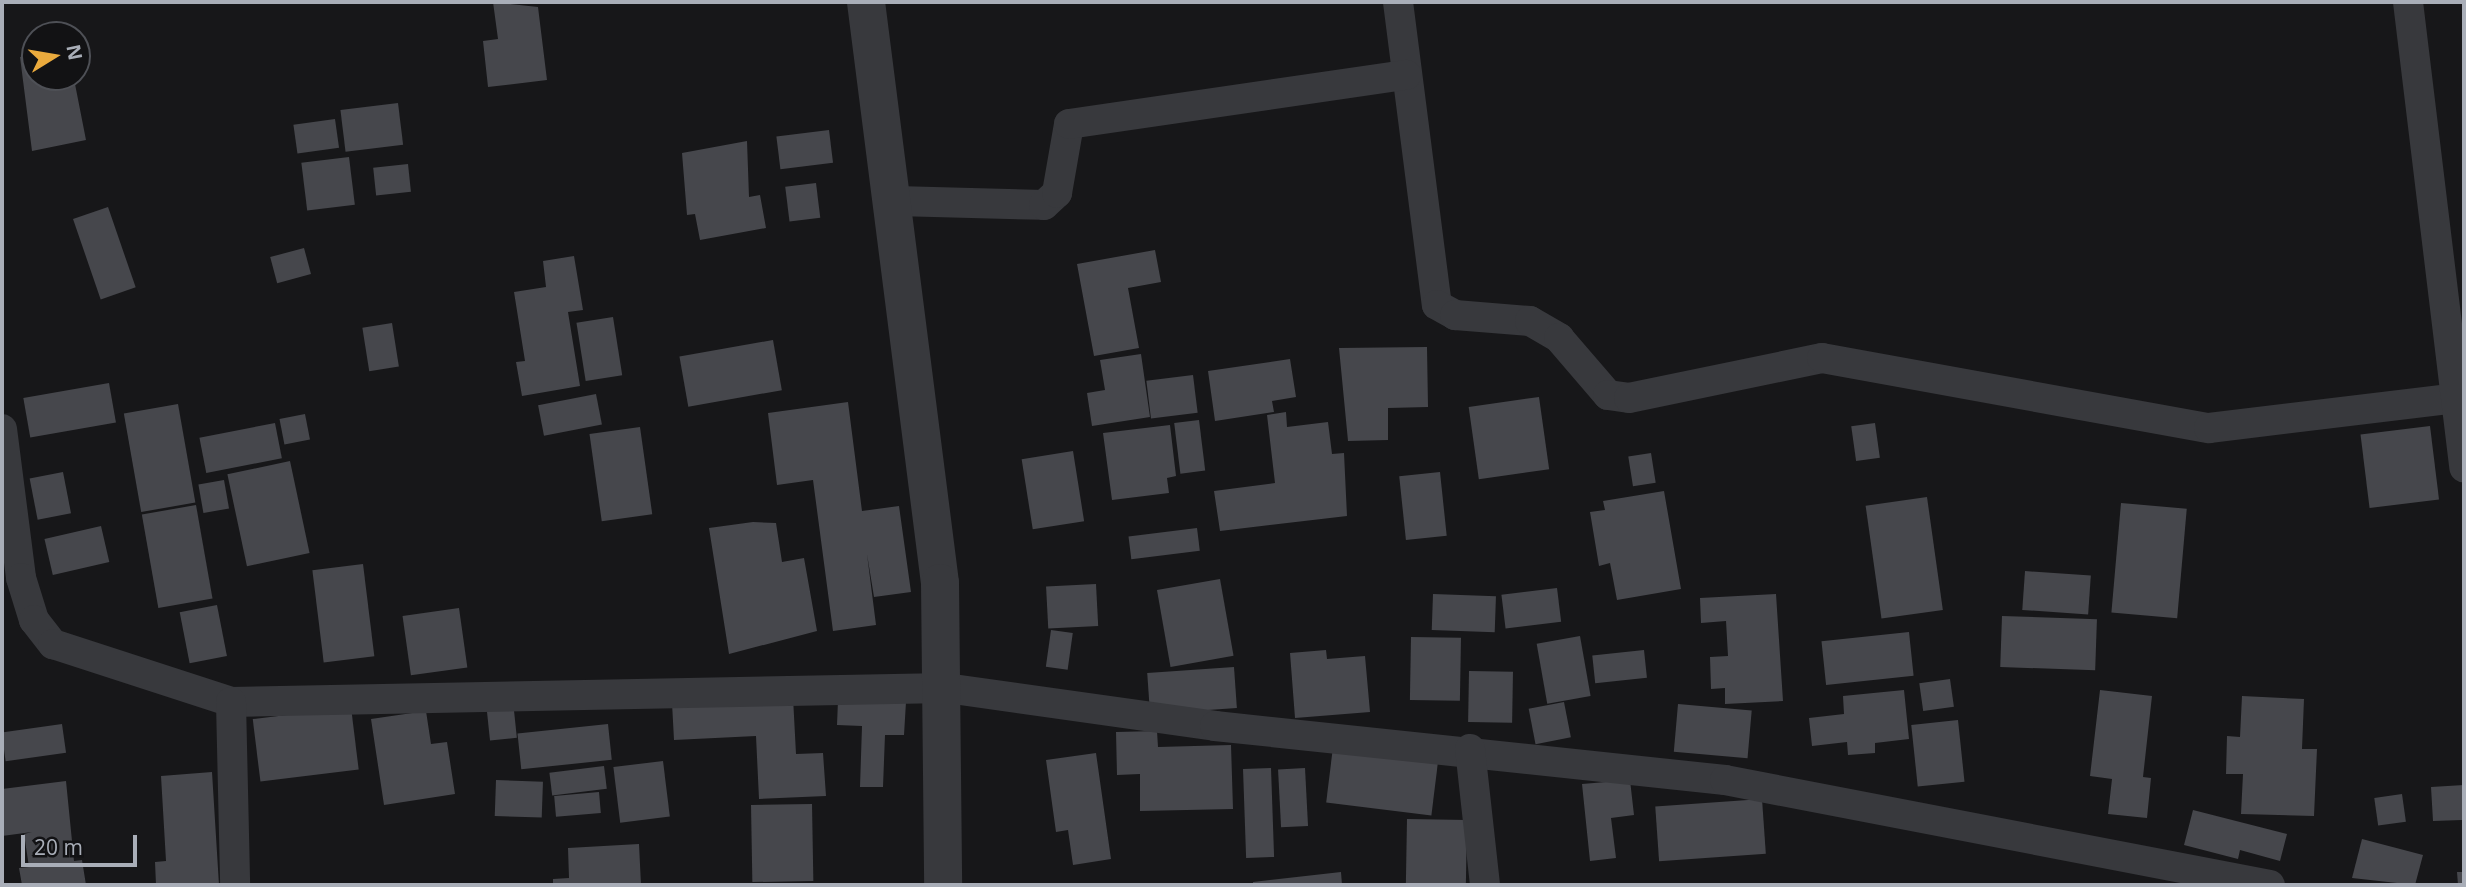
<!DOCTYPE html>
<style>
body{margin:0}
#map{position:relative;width:2466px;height:887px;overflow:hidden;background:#171719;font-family:"Open Sans",sans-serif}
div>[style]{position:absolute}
.building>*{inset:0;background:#46474c;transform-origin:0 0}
.minor>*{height:30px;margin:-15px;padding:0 15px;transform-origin:15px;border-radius:15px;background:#38393d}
.tertiary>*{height:38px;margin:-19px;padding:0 19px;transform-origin:19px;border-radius:19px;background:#38393d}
span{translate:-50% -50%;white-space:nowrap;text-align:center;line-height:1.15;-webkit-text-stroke:5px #121214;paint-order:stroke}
.frame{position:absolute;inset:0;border:4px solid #a9aeb8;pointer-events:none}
.north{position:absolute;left:21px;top:21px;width:70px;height:70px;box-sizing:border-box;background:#121214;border:2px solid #4e5056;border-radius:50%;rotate:79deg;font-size:19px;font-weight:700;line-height:28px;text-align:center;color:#a9aeb8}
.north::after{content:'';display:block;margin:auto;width:24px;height:32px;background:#eaaa3d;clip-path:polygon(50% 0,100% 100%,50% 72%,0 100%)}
.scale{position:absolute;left:21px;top:835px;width:116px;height:32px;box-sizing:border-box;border:4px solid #a9aeb8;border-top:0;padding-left:9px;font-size:21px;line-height:24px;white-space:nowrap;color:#a9aeb8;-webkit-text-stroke:5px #121214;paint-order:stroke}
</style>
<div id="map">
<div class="building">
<i style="clip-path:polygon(493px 2px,538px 7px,547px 80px,488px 87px,483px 41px,498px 39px)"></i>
<i style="clip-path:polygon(35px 54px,35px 77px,59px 77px,61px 87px,75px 84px,86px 140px,32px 151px,20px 57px)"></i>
<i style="left:398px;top:103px;width:42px;height:58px;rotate:83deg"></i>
<i style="left:335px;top:119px;width:29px;height:42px;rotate:82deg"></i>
<i style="left:829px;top:130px;width:33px;height:53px;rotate:83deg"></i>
<i style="clip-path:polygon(747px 141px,749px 197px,760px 195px,766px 228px,700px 240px,695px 214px,687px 215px,682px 153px)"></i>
<i style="left:349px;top:157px;width:48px;height:48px;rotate:83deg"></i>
<i style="left:408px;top:164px;width:28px;height:35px;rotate:84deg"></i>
<i style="left:816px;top:183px;width:35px;height:31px;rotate:83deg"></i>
<i style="left:108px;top:207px;width:85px;height:37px;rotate:71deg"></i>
<i style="left:304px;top:248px;width:27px;height:35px;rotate:75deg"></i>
<i style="clip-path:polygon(1155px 250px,1161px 282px,1128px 288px,1139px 348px,1094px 356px,1077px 264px)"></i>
<i style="clip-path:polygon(574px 256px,583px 310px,568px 312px,580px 386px,522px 396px,516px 362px,525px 361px,514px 292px,546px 287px,543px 261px)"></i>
<i style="left:613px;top:317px;width:59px;height:37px;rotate:81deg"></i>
<i style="left:392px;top:323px;width:44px;height:30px;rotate:81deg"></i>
<i style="left:773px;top:340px;width:51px;height:95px;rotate:80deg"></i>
<i style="clip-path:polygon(1427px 347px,1428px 407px,1388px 408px,1388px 440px,1348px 441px,1339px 348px)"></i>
<i style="clip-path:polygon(1141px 354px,1150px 417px,1092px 426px,1087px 393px,1105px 390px,1100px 360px)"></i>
<i style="clip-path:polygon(1290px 359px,1296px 397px,1272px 401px,1274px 412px,1215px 421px,1208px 371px)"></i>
<i style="left:1193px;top:375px;width:38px;height:47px;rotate:83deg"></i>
<i style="left:109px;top:383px;width:40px;height:87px;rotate:80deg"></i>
<i style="left:596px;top:394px;width:31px;height:59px;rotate:79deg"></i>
<i style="left:1539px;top:397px;width:73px;height:71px;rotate:82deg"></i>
<i style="clip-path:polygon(848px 402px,862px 511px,899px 506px,911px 592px,874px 597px,867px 554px,876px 625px,833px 631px,813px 480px,777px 485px,768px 413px)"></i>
<i style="left:178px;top:404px;width:100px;height:55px;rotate:80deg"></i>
<i style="clip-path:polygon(1286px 412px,1287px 427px,1328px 422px,1332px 454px,1344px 453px,1347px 516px,1220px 531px,1214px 491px,1275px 483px,1267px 415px)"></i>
<i style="left:305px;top:414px;width:26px;height:26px;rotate:79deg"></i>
<i style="left:1199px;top:420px;width:51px;height:25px;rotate:83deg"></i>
<i style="left:275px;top:423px;width:36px;height:77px;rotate:79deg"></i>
<i style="left:1875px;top:423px;width:35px;height:24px;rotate:82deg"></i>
<i style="clip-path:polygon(1170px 425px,1176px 476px,1167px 478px,1169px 493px,1112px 500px,1103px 433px)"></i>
<i style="left:2430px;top:426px;width:74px;height:70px;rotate:83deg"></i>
<i style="left:640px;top:427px;width:88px;height:51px;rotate:82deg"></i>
<i style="left:1073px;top:451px;width:71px;height:52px;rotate:81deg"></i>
<i style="left:1651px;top:453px;width:30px;height:23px;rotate:81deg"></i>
<i style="left:290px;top:461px;width:94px;height:64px;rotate:78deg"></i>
<i style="left:63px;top:472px;width:42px;height:34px;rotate:79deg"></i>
<i style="left:1440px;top:472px;width:64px;height:41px;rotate:84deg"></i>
<i style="left:224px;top:480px;width:29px;height:26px;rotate:80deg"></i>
<i style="clip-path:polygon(1664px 491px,1681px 589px,1617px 600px,1610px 563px,1599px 566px,1590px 512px,1605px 510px,1603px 501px)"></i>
<i style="left:1927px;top:497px;width:114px;height:62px;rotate:82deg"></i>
<i style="left:2121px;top:503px;width:66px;height:110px;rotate:5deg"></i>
<i style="left:196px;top:505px;width:95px;height:55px;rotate:80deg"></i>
<i style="clip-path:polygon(753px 522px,776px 523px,782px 562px,804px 558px,817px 631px,729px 654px,709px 528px)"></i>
<i style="left:101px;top:526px;width:37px;height:58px;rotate:77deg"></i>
<i style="left:1197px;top:528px;width:23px;height:69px;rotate:83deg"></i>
<i style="left:363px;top:564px;width:93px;height:51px;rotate:83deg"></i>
<i style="left:2025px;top:571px;width:66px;height:39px;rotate:4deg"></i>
<i style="left:1220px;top:579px;width:78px;height:64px;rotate:80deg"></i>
<i style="left:1096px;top:584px;width:42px;height:50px;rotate:87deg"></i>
<i style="left:1557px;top:588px;width:34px;height:56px;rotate:83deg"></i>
<i style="left:1433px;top:594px;width:63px;height:36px;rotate:2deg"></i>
<i style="clip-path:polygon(1776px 594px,1783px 701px,1725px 704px,1725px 688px,1711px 689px,1710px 657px,1728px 656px,1726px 621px,1701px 623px,1700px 598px)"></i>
<i style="left:217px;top:605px;width:52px;height:38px;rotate:79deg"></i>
<i style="left:459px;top:608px;width:60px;height:57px;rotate:82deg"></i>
<i style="left:2002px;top:616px;width:95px;height:51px;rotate:2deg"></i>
<i style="left:1051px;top:630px;width:22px;height:37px;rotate:8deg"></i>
<i style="left:1909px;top:632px;width:44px;height:88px;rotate:84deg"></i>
<i style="left:1580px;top:636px;width:61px;height:44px;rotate:80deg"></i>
<i style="left:1411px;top:637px;width:50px;height:63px;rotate:1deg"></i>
<i style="clip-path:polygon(1326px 650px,1327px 659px,1365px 656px,1370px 712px,1295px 718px,1290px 653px)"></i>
<i style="left:1644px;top:650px;width:28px;height:52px;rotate:84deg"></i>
<i style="left:1234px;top:667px;width:41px;height:87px;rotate:86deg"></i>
<i style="left:1469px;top:671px;width:44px;height:51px;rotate:1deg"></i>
<i style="left:1950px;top:679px;width:28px;height:31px;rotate:82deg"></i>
<i style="clip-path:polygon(1904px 690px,1909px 739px,1875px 743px,1875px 753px,1848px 755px,1847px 742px,1812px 746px,1809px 718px,1844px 714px,1843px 696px)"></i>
<i style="clip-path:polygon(2100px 690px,2152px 696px,2143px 777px,2151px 778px,2147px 818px,2108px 814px,2112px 779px,2090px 776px)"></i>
<i style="clip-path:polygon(2242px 696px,2304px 699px,2302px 749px,2317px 749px,2314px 816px,2241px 814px,2243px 774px,2226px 774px,2227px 736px,2240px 737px)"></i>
<i style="clip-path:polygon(793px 697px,796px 754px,823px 753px,826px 796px,759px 799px,756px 736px,674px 740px,672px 703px)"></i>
<i style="clip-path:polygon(838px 700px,906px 702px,904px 735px,885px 735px,883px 787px,860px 787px,862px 726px,837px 725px)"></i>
<i style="left:513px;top:701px;width:37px;height:27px;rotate:84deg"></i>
<i style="left:1564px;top:702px;width:36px;height:36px;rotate:79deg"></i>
<i style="left:1678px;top:704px;width:74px;height:48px;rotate:5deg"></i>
<i style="left:351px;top:707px;width:63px;height:99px;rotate:83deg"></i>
<i style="clip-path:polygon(426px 711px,431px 744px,447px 742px,455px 794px,384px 805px,371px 719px)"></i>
<i style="left:1958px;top:720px;width:62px;height:47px;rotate:84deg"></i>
<i style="left:62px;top:724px;width:29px;height:61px;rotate:82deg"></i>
<i style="left:608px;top:724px;width:36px;height:91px;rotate:84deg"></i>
<i style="clip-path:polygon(1157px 731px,1158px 747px,1231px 745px,1233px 809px,1140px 811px,1140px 774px,1117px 775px,1116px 732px)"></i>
<i style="left:1333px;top:747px;width:106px;height:56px;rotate:7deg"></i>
<i style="clip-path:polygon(1096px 753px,1111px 859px,1073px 865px,1068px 830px,1056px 832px,1046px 760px)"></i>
<i style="left:663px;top:761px;width:56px;height:50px;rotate:83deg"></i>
<i style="left:604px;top:766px;width:23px;height:55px;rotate:83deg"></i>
<i style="left:1271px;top:768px;width:89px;height:28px;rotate:88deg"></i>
<i style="left:1305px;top:768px;width:58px;height:27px;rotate:87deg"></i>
<i style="clip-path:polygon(212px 772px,219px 885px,156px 885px,155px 862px,166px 861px,161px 776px)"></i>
<i style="left:496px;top:780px;width:47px;height:36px;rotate:2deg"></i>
<i style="clip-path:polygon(1630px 780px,1634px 815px,1611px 818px,1616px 858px,1590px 861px,1582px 784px)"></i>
<i style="clip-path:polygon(66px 781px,74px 861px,82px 860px,86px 885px,22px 885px,19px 868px,29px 867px,24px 834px,32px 832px,2px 836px,2px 789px)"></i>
<i style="clip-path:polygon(2464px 785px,2464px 829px,2462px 820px,2433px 821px,2431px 787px)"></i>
<i style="left:599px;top:792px;width:21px;height:45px;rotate:85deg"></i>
<i style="left:2402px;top:794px;width:28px;height:28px;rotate:82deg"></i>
<i style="left:1762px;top:799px;width:55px;height:107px;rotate:86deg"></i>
<i style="left:812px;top:804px;width:77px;height:61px;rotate:89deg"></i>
<i style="clip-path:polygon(2193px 810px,2287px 834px,2280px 861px,2240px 850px,2238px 859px,2184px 845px)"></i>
<i style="left:1407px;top:819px;width:60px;height:66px;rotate:1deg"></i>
<i style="clip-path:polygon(2362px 839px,2423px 855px,2415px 885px,2352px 878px)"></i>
<i style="clip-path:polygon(639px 844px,641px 885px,553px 885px,553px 879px,569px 878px,568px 848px)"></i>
<i style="clip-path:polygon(1341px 872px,1342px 885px,1253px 885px,1253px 882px)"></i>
<i style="clip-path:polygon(2457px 872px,2464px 872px,2464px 885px,2458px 885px)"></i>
</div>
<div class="minor">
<i style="left:1398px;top:2px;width:305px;rotate:82.7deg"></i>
<i style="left:1437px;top:305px;width:21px;rotate:29deg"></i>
<i style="left:1455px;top:315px;width:75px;rotate:4.6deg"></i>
<i style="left:1530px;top:321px;width:34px;rotate:30deg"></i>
<i style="left:1559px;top:338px;width:75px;rotate:49.3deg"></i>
<i style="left:1608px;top:395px;width:21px;rotate:8deg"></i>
<i style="left:1629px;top:398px;width:197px;rotate:-11.7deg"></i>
<i style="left:1822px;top:358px;width:393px;rotate:10.3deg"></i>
<i style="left:2209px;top:428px;width:249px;rotate:-6.9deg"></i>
<i style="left:2408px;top:2px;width:469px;rotate:83.1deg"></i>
<i style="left:896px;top:201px;width:148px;rotate:1.5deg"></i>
<i style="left:1044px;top:205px;width:18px;rotate:-43deg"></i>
<i style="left:1057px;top:193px;width:70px;rotate:-80.1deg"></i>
<i style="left:1069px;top:124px;width:341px;rotate:-8.3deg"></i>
<i style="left:2px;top:429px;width:150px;rotate:82.7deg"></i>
<i style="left:21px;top:578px;width:44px;rotate:72.8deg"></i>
<i style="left:34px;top:620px;width:31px;rotate:52deg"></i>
<i style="left:53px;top:644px;width:187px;rotate:18deg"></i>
<i style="left:231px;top:702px;width:715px;rotate:-1.12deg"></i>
<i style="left:946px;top:688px;width:272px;rotate:8deg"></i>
<i style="left:1215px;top:726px;width:513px;rotate:6.04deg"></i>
<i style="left:1725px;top:780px;width:555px;rotate:10.91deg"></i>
<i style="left:231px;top:702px;width:183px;rotate:88.7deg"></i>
<i style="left:1470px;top:749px;width:137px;rotate:83.7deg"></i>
</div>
<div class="tertiary">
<i style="left:866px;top:2px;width:586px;rotate:82.74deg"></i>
<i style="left:940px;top:583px;width:302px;rotate:89.4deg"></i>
</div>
<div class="frame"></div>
<div class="north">N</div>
<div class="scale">20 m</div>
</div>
